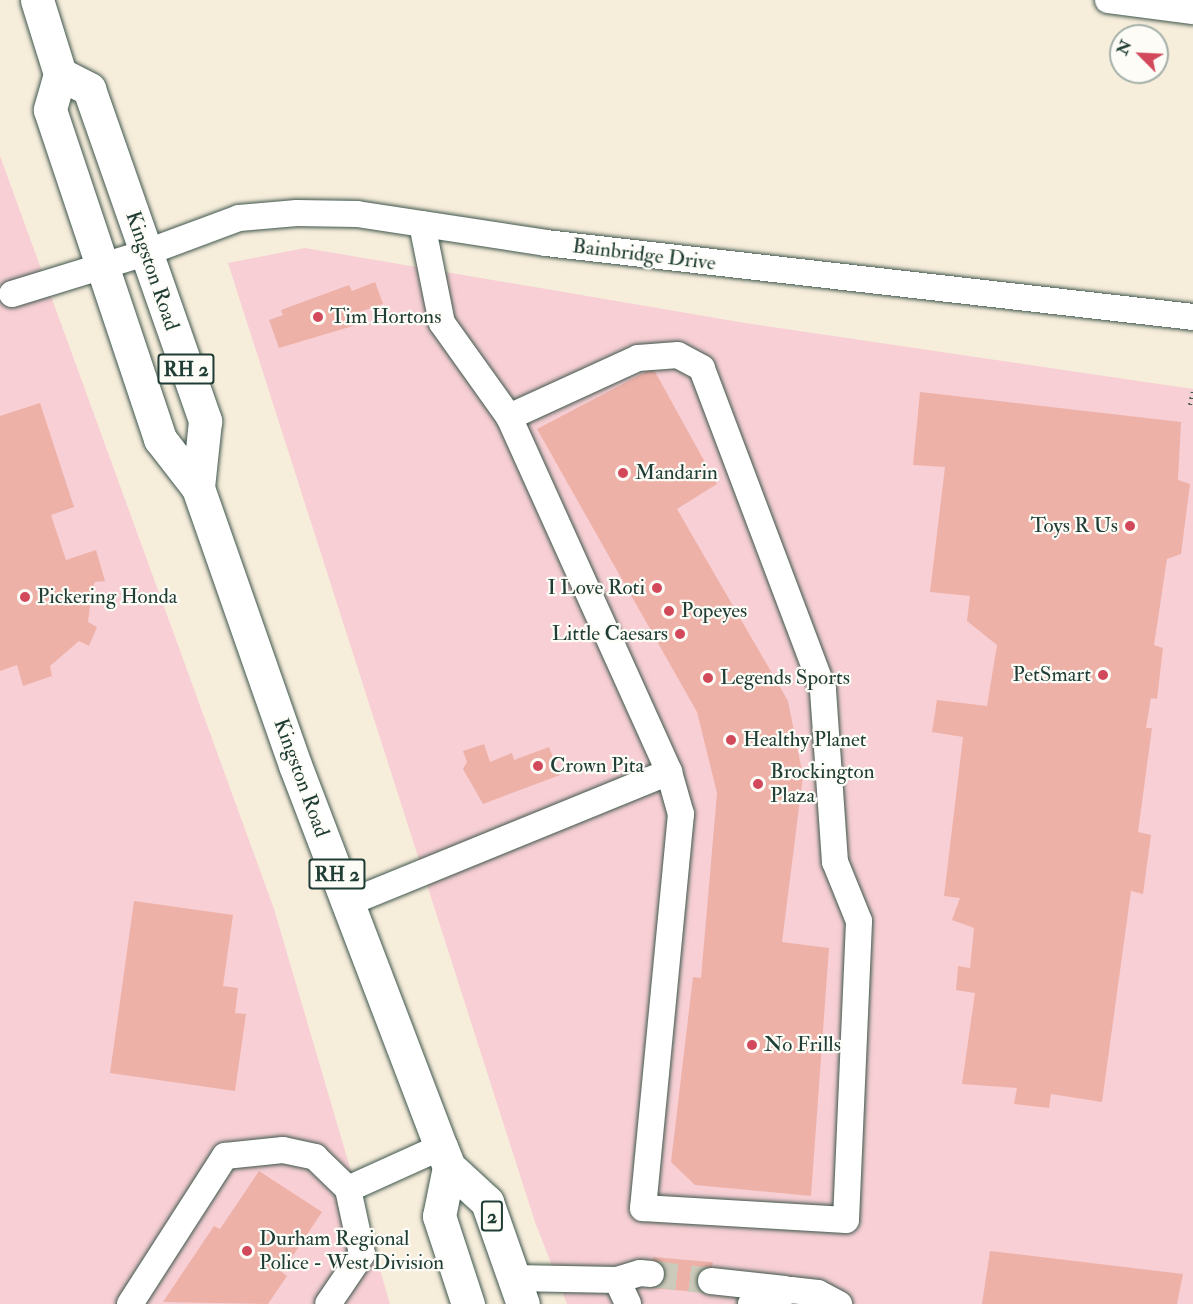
<!DOCTYPE html>
<style>
body{margin:0}
#map{position:relative;width:1193px;height:1304px;overflow:hidden;background:#f7eddb;font-family:"IM FELL Double Pica",serif}
div>[style]{position:absolute}
.built>*{inset:0;background:#f7cfd4}
.building>*{inset:0;background:#eeb1a8;transform-origin:0 0}
.minor-tunnel>*{height:26px;margin-top:-13px;transform-origin:0;background:repeating-linear-gradient(90deg,#cccaba 0 26px,transparent 0 39px)}
.path>*{height:4px;margin-top:-2px;transform-origin:0;background:repeating-linear-gradient(90deg,#3f574d 0 1.5px,transparent 0 6px)}
.roads{filter:drop-shadow(0 0 2px #3f574d) drop-shadow(0 0 2px #3f574d)}
.minor>*{height:26px;margin:-13px;padding:0 13px;transform-origin:13px;border-radius:13px;background:#fff}
.major>*{height:33px;margin:-16.5px;padding:0 16.5px;transform-origin:16.5px;border-radius:16.5px;background:#fff}
.dots>*{width:16px;height:16px;translate:-50% -50%;box-sizing:border-box;border:3px solid #fdfcf7;border-radius:50%}
span{translate:-50% -50%;white-space:nowrap;text-align:center;line-height:1.15;-webkit-text-stroke:4.5px #fdfcf7;paint-order:stroke}
.shield-label span{padding:2px 4px;background:#fdfcf7;border:2px solid;border-radius:4px;-webkit-text-stroke-width:0}
.shield-label{font-size:20px;color:#1f3d34;font-weight:700}
.street-label{font-size:21px;color:#1f3d34}
.poi-label{font-size:21px;color:#1f3d34}
.left{translate:0 -50%;text-align:left}
.right{translate:-100% -50%;text-align:right}
.north{position:absolute;left:1109px;top:24px;width:60px;height:60px;box-sizing:border-box;background:#fdfcf7;border:2px solid #a4b0a9;border-radius:50%;rotate:294deg;font-size:16px;font-weight:700;line-height:24px;text-align:center;color:#1f3d34}
.north::after{content:'';display:block;margin:auto;width:21px;height:27px;background:#d1495b;clip-path:polygon(50% 0,100% 100%,50% 72%,0 100%)}
</style>
<div id="map">
<div class="built">
<i style="clip-path:polygon(0 156px,274px 909px,390px 1304px,0 1304px)"></i>
<i style="clip-path:polygon(305px 248px,745px 323px,1193px 389px,1193px 1304px,567px 1304px,535px 1222px,228px 263px)"></i>
</div>
<div class="building">
<i style="clip-path:polygon(375px 282px,383px 304px,359px 312px,363px 323px,279px 348px,269px 320px,283px 315px,281px 310px,349px 285px,352px 291px)"></i>
<i style="clip-path:polygon(653px 368px,717px 484px,677px 509px,788px 701px,803px 776px,782px 942px,829px 948px,811px 1196px,695px 1185px,671px 1162px,693px 977px,701px 978px,717px 793px,697px 712px,537px 429px)"></i>
<i style="clip-path:polygon(920px 392px,1181px 422px,1178px 480px,1190px 484px,1181px 554px,1167px 559px,1154px 645px,1163px 648px,1157px 699px,1151px 698px,1146px 728px,1152px 728px,1138px 832px,1151px 835px,1143px 894px,1131px 891px,1102px 1102px,1051px 1094px,1049px 1108px,1014px 1104px,1017px 1088px,962px 1084px,975px 993px,956px 990px,958px 966px,970px 968px,974px 928px,952px 920px,960px 898px,944px 896px,963px 737px,932px 732px,937px 700px,987px 706px,997px 645px,967px 621px,970px 596px,930px 592px,945px 467px,913px 465px)"></i>
<i style="clip-path:polygon(40px 403px,74px 507px,51px 515px,66px 560px,96px 550px,105px 581px,95px 582px,92px 590px,88px 622px,97px 627px,89px 646px,79px 641px,50px 666px,52px 676px,23px 686px,17px 665px,0 671px,0 416px)"></i>
<i style="clip-path:polygon(484px 744px,490px 762px,512px 753px,514px 760px,549px 747px,560px 775px,483px 804px,463px 769px,467px 762px,463px 751px)"></i>
<i style="clip-path:polygon(134px 901px,233px 915px,223px 986px,238px 988px,235px 1013px,246px 1014px,235px 1091px,110px 1073px)"></i>
<i style="clip-path:polygon(259px 1171px,322px 1212px,282px 1272px,287px 1276px,268px 1304px,163px 1302px,214px 1226px,220px 1229px)"></i>
<i style="clip-path:polygon(990px 1251px,1183px 1274px,1177px 1304px,982px 1304px)"></i>
<i style="left:653px;top:1257px;width:60px;height:31px;rotate:5deg"></i>
</div>
<div class="minor-tunnel">
<i style="left:651px;top:1274px;width:60px;rotate:6.7deg"></i>
</div>
<div class="path">
<i style="left:1190px;top:405px;width:14px;rotate:-78deg"></i>
</div>
<div class="roads">
<div class="minor">
<i style="left:1108px;top:0;width:86px;rotate:7.4deg"></i>
<i style="left:422px;top:224px;width:101px;rotate:78.6deg"></i>
<i style="left:442px;top:323px;width:115px;rotate:54.5deg"></i>
<i style="left:509px;top:417px;width:389px;rotate:65.7deg"></i>
<i style="left:669px;top:772px;width:44px;rotate:74.1deg"></i>
<i style="left:681px;top:814px;width:396px;rotate:95.5deg"></i>
<i style="left:643px;top:1208px;width:203px;rotate:3.4deg"></i>
<i style="left:846px;top:1220px;width:299px;rotate:-87.5deg"></i>
<i style="left:859px;top:921px;width:64px;rotate:-112.1deg"></i>
<i style="left:835px;top:862px;width:173px;rotate:-94deg"></i>
<i style="left:823px;top:689px;width:343px;rotate:-110.7deg"></i>
<i style="left:702px;top:368px;width:27px;rotate:-152deg"></i>
<i style="left:678px;top:355px;width:40px;rotate:175.7deg"></i>
<i style="left:638px;top:358px;width:142px;rotate:155.4deg"></i>
<i style="left:12px;top:294px;width:139px;rotate:-17.1deg"></i>
<i style="left:145px;top:253px;width:100px;rotate:-20.4deg"></i>
<i style="left:239px;top:218px;width:58px;rotate:-4.9deg"></i>
<i style="left:297px;top:213px;width:60px;rotate:1deg"></i>
<i style="left:357px;top:214px;width:191px;rotate:8.7deg"></i>
<i style="left:546px;top:243px;width:651px;rotate:6.52deg"></i>
<i style="left:348px;top:903px;width:347px;rotate:-22.2deg"></i>
<i style="left:348px;top:1189px;width:102px;rotate:-24.3deg"></i>
<i style="left:514px;top:1278px;width:103px;rotate:1.1deg"></i>
<i style="left:617px;top:1280px;width:26px;rotate:65deg"></i>
<i style="left:617px;top:1280px;width:24px;rotate:-17deg"></i>
<i style="left:640px;top:1273px;width:11px;rotate:5deg"></i>
<i style="left:711px;top:1281px;width:74px;rotate:6.2deg"></i>
<i style="left:130px;top:1304px;width:176px;rotate:-57.3deg"></i>
<i style="left:225px;top:1156px;width:58px;rotate:-5.9deg"></i>
<i style="left:283px;top:1150px;width:33px;rotate:12deg"></i>
<i style="left:315px;top:1157px;width:46px;rotate:44.1deg"></i>
<i style="left:348px;top:1189px;width:66px;rotate:77.8deg"></i>
<i style="left:362px;top:1254px;width:60px;rotate:124.2deg"></i>
<i style="left:751px;top:1304px;width:42px;rotate:-19.3deg"></i>
<i style="left:791px;top:1290px;width:27px;rotate:6deg"></i>
<i style="left:818px;top:1293px;width:24px;rotate:28deg"></i>
</div>
<div class="major">
<i style="left:37px;top:0;width:77px;rotate:72.7deg"></i>
<i style="left:60px;top:74px;width:37px;rotate:106deg"></i>
<i style="left:50px;top:110px;width:347px;rotate:71.5deg"></i>
<i style="left:160px;top:439px;width:62px;rotate:52.2deg"></i>
<i style="left:198px;top:488px;width:293px;rotate:70.7deg"></i>
<i style="left:295px;top:765px;width:409px;rotate:69.1deg"></i>
<i style="left:441px;top:1147px;width:22px;rotate:68deg"></i>
<i style="left:449px;top:1167px;width:52px;rotate:42.6deg"></i>
<i style="left:487px;top:1202px;width:108px;rotate:70.6deg"></i>
<i style="left:60px;top:74px;width:33px;rotate:27deg"></i>
<i style="left:89px;top:89px;width:352px;rotate:70.7deg"></i>
<i style="left:205px;top:421px;width:67px;rotate:96deg"></i>
<i style="left:449px;top:1167px;width:50px;rotate:101.5deg"></i>
<i style="left:439px;top:1216px;width:93px;rotate:71.8deg"></i>
</div>
</div>
<div class="dots">
<i style="left:318px;top:317px;background:#d1495b"></i>
<i style="left:623px;top:473px;background:#d1495b"></i>
<i style="left:1130px;top:526px;background:#d1495b"></i>
<i style="left:657px;top:588px;background:#d1495b"></i>
<i style="left:25px;top:597px;background:#d1495b"></i>
<i style="left:669px;top:611px;background:#d1495b"></i>
<i style="left:680px;top:634px;background:#d1495b"></i>
<i style="left:1103px;top:675px;background:#d1495b"></i>
<i style="left:708px;top:678px;background:#d1495b"></i>
<i style="left:731px;top:740px;background:#d1495b"></i>
<i style="left:538px;top:766px;background:#d1495b"></i>
<i style="left:758px;top:784px;background:#d1495b"></i>
<i style="left:752px;top:1045px;background:#d1495b"></i>
<i style="left:247px;top:1251px;background:#d1495b"></i>
</div>
<div class="shield-label">
<span style="left:186px;top:369px">RH 2</span>
<span style="left:337px;top:874px">RH 2</span>
<span style="left:492px;top:1216px">2</span>
</div>
<div class="street-label">
<span style="left:644px;top:255px;rotate:7deg">Bainbridge Drive</span>
<span style="left:152px;top:271px;rotate:71deg">Kingston Road</span>
<span style="left:301px;top:778px;rotate:70deg">Kingston Road</span>
</div>
<div class="poi-label">
<span class="left" style="left:330px;top:317px">Tim Hortons</span>
<span class="left" style="left:635px;top:473px">Mandarin</span>
<span class="right" style="left:1118px;top:526px">Toys R Us</span>
<span class="right" style="left:645px;top:588px">I Love Roti</span>
<span class="left" style="left:37px;top:597px">Pickering Honda</span>
<span class="left" style="left:681px;top:611px">Popeyes</span>
<span class="right" style="left:668px;top:634px">Little Caesars</span>
<span class="right" style="left:1091px;top:675px">PetSmart</span>
<span class="left" style="left:720px;top:678px">Legends Sports</span>
<span class="left" style="left:743px;top:740px">Healthy Planet</span>
<span class="left" style="left:550px;top:766px">Crown Pita</span>
<span class="left" style="left:770px;top:784px">Brockington<br>Plaza</span>
<span class="left" style="left:764px;top:1045px">No Frills</span>
<span class="left" style="left:259px;top:1251px">Durham Regional<br>Police - West Division</span>
</div>
<div class="north">N</div>
</div>
